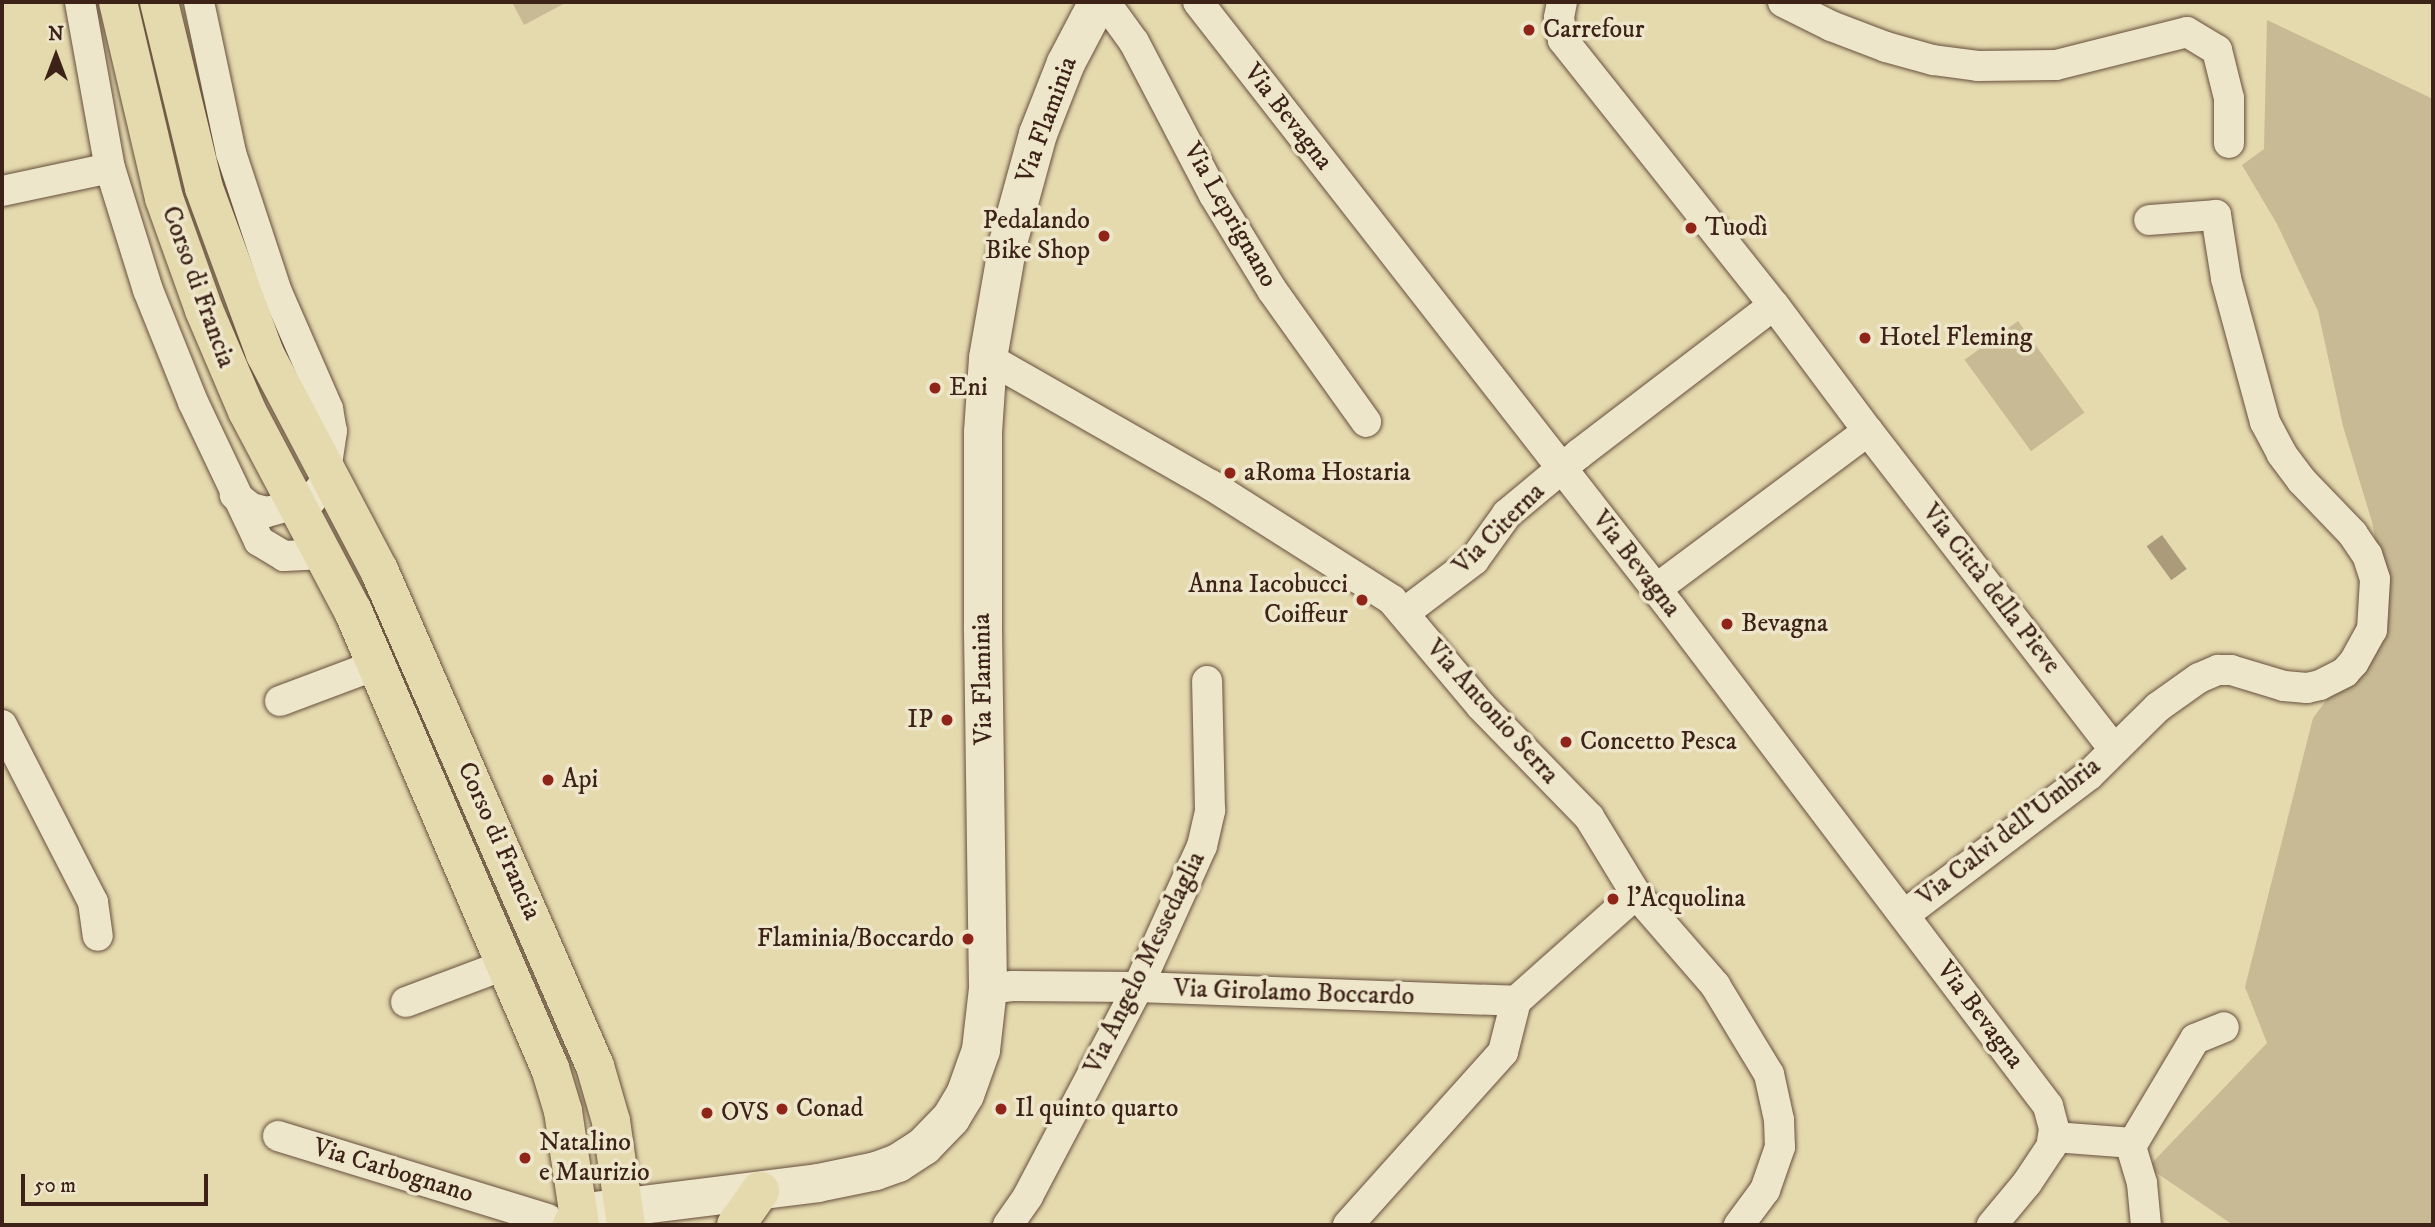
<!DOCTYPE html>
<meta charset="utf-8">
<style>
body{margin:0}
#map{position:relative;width:2435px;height:1227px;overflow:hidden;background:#e5d9ae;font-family:"IM FELL DW Pica",serif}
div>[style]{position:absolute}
.green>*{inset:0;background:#c8ba94;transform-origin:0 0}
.water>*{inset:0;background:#ac9b7b;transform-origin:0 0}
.roads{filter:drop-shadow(0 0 2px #67503d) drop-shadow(0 0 2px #67503d)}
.street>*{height:30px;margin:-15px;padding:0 15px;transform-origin:15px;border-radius:15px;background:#eee6ca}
.secondary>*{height:38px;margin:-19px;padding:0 19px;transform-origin:19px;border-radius:19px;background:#eee6ca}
.primary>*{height:38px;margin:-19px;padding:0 19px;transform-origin:19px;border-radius:19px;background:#e5d9ae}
.highway>*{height:38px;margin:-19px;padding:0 19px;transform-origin:19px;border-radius:19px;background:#e5d9ae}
.dots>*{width:19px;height:19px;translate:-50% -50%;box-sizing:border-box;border:4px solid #eee6ca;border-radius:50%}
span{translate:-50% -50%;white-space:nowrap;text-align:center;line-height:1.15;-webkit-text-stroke:7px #eee6ca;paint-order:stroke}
.poi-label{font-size:26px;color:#3d2217}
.left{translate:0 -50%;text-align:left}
.right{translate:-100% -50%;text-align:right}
.street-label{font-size:26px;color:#3d2217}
.frame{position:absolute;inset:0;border:4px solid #3d2217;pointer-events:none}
.north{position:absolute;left:21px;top:21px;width:70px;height:70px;-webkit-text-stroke:5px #eee6ca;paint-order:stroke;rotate:0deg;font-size:19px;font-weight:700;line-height:28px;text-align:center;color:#3d2217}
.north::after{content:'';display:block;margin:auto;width:24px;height:32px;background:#3d2217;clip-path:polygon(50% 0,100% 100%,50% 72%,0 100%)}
.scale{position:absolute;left:21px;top:1174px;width:187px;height:32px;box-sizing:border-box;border:4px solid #3d2217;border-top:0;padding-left:9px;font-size:21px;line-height:24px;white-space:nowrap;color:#3d2217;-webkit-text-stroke:5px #eee6ca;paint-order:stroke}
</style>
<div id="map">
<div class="green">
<i style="clip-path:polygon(512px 2px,567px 2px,524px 25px)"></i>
<i style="clip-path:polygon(2267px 20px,2433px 99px,2433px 1225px,2233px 1225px,2148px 1167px,2267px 1043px,2245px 987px,2313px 718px,2389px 617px,2372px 522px,2343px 426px,2318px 311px,2277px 224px,2242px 165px,2264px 149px)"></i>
<i style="left:2018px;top:321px;width:113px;height:66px;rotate:54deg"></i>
</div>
<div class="water">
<i style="left:2162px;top:535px;width:42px;height:19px;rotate:54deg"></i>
</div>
<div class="roads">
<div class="street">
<i style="left:80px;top:2px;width:169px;rotate:79.8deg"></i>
<i style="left:110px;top:168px;width:128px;rotate:72.7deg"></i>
<i style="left:148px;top:290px;width:121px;rotate:68.1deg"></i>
<i style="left:193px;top:402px;width:154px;rotate:64.6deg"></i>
<i style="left:259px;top:541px;width:29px;rotate:31deg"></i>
<i style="left:284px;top:556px;width:40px;rotate:-2.9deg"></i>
<i style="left:199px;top:2px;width:154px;rotate:78deg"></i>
<i style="left:231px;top:153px;width:146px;rotate:71.7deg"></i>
<i style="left:277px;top:292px;width:128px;rotate:66.4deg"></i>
<i style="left:328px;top:409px;width:22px;rotate:80deg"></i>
<i style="left:332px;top:431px;width:54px;rotate:98.6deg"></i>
<i style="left:324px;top:484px;width:21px;rotate:129deg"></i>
<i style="left:311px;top:500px;width:46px;rotate:164.7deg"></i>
<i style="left:267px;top:512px;width:16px;rotate:-166deg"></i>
<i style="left:251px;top:508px;width:21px;rotate:-141deg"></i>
<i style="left:1105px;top:2px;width:49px;rotate:54.1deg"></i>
<i style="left:1134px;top:42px;width:173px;rotate:62.4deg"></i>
<i style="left:1214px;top:195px;width:111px;rotate:58.6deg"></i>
<i style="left:1272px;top:290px;width:162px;rotate:54.5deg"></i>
<i style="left:1198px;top:2px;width:769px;rotate:52.03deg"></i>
<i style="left:1671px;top:608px;width:625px;rotate:52.87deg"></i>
<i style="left:2048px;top:1106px;width:24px;rotate:75deg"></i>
<i style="left:2054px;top:1129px;width:18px;rotate:99deg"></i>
<i style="left:2051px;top:1147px;width:43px;rotate:123.7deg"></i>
<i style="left:2027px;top:1183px;width:55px;rotate:129.8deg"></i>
<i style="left:1562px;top:2px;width:16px;rotate:101deg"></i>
<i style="left:1559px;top:18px;width:22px;rotate:80deg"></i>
<i style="left:1563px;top:40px;width:339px;rotate:51.5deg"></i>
<i style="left:1783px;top:2px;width:54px;rotate:26.6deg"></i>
<i style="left:1831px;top:26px;width:59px;rotate:20.9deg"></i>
<i style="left:1886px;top:47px;width:49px;rotate:15.5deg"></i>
<i style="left:1933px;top:60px;width:45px;rotate:7.6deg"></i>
<i style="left:1978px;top:66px;width:78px;rotate:-0.7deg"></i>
<i style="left:2056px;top:65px;width:135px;rotate:-14.1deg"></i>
<i style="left:2187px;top:32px;width:35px;rotate:31deg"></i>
<i style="left:2217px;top:50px;width:49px;rotate:76deg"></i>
<i style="left:2229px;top:98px;width:45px;rotate:90deg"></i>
<i style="left:2px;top:191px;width:110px;rotate:-12deg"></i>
<i style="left:988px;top:358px;width:257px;rotate:29.7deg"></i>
<i style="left:1211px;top:485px;width:214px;rotate:32.4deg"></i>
<i style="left:1392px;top:600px;width:138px;rotate:50deg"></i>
<i style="left:1481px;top:706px;width:155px;rotate:45.8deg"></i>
<i style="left:1589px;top:817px;width:90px;rotate:58.6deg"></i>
<i style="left:1636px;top:894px;width:121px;rotate:49deg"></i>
<i style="left:1715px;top:985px;width:104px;rotate:58.8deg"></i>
<i style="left:1769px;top:1074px;width:47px;rotate:77.7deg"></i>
<i style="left:1779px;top:1120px;width:27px;rotate:88deg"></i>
<i style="left:1780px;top:1147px;width:46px;rotate:109.2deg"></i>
<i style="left:1765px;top:1190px;width:44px;rotate:126.6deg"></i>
<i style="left:1868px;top:431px;width:401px;rotate:52.3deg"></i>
<i style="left:1404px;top:613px;width:88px;rotate:-37.1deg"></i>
<i style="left:1474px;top:560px;width:57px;rotate:-54.3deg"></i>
<i style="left:1507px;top:514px;width:94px;rotate:-39.8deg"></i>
<i style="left:1579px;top:454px;width:245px;rotate:-37.4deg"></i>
<i style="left:1774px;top:305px;width:157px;rotate:53.3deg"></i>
<i style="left:1868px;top:431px;width:264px;rotate:143.3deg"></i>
<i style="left:280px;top:701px;width:103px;rotate:-20.6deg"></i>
<i style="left:2px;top:725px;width:199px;rotate:62.8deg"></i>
<i style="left:93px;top:902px;width:34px;rotate:82deg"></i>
<i style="left:1904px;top:915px;width:232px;rotate:-37.1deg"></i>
<i style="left:2089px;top:775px;width:97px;rotate:-44.6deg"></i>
<i style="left:2158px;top:707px;width:50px;rotate:-35.3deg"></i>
<i style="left:2199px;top:678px;width:21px;rotate:-23deg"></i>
<i style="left:2218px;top:670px;width:13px"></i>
<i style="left:2231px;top:670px;width:55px;rotate:16.8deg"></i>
<i style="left:2284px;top:686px;width:23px;rotate:5deg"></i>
<i style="left:2307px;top:688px;width:13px;rotate:-13deg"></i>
<i style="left:2320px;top:685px;width:28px;rotate:-27deg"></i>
<i style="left:2345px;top:672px;width:13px;rotate:-48deg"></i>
<i style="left:2354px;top:662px;width:37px;rotate:-61deg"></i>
<i style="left:2372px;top:630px;width:51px;rotate:-86.6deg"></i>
<i style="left:2375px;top:579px;width:25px;rotate:-108deg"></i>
<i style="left:2367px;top:555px;width:25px;rotate:-124deg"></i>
<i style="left:2353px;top:534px;width:74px;rotate:-133.9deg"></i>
<i style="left:2302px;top:481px;width:34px;rotate:-127deg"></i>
<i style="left:2282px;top:454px;width:36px;rotate:-118deg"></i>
<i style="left:2265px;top:422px;width:149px;rotate:-105.2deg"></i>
<i style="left:2226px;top:278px;width:64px;rotate:-99deg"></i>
<i style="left:2216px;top:215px;width:67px;rotate:175.7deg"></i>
<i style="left:988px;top:989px;width:24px;rotate:-7deg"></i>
<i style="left:1012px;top:986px;width:126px;rotate:0.5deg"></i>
<i style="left:1138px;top:987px;width:378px;rotate:2.1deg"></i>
<i style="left:1516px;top:1001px;width:161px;rotate:-41.7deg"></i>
<i style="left:406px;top:1002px;width:108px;rotate:-20.6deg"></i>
<i style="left:278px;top:1136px;width:282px;rotate:17.1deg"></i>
<i style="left:2054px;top:1137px;width:79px;rotate:4.3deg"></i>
<i style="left:2133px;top:1143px;width:121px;rotate:-59.2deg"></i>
<i style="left:2195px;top:1039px;width:31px;rotate:-22deg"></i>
<i style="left:2130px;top:1143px;width:42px;rotate:73.3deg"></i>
<i style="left:2142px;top:1183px;width:42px;rotate:84.6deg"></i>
<i style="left:1008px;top:1225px;width:35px;rotate:-55deg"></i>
<i style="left:1028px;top:1196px;width:236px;rotate:-62.2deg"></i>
<i style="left:1138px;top:987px;width:155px;rotate:-65.6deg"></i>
<i style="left:1202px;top:846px;width:37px;rotate:-77deg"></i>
<i style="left:1210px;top:810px;width:129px;rotate:-91.3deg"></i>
<i style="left:1348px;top:1225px;width:232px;rotate:-48.1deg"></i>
<i style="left:1503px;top:1052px;width:53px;rotate:-75.7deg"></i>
</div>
<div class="secondary">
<i style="left:578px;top:1213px;width:242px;rotate:-7.1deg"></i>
<i style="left:818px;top:1183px;width:59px;rotate:-11.7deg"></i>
<i style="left:876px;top:1171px;width:23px;rotate:-20deg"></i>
<i style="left:898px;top:1163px;width:31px;rotate:-33deg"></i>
<i style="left:924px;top:1146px;width:39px;rotate:-46deg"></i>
<i style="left:951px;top:1118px;width:27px;rotate:-59deg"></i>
<i style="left:965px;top:1095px;width:48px;rotate:-70.4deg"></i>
<i style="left:981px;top:1050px;width:61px;rotate:-83.5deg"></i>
<i style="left:988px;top:989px;width:364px;rotate:-90.8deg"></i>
<i style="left:983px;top:625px;width:193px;rotate:-90deg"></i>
<i style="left:983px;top:432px;width:74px;rotate:-86.1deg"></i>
<i style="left:988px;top:358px;width:117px;rotate:-80.1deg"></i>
<i style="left:1008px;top:243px;width:113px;rotate:-74.6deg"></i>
<i style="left:1038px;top:134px;width:76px;rotate:-68.5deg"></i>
<i style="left:1066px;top:63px;width:69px;rotate:-62.3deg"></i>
</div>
<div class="primary">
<i style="left:118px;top:2px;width:201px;rotate:76.8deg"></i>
<i style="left:164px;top:198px;width:119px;rotate:70.3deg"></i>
<i style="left:204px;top:310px;width:110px;rotate:66.9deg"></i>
<i style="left:247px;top:411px;width:226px;rotate:62.1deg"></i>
<i style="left:353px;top:611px;width:498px;rotate:66.7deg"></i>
<i style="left:550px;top:1068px;width:45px;rotate:73.2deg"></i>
<i style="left:563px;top:1111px;width:115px;rotate:81.5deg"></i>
<i style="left:159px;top:2px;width:191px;rotate:76.4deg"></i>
<i style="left:204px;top:188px;width:177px;rotate:69.8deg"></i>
<i style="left:265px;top:354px;width:244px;rotate:62.2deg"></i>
<i style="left:379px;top:570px;width:541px;rotate:66.47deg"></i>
<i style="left:595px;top:1066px;width:57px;rotate:73.8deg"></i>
<i style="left:611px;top:1121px;width:105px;rotate:81.8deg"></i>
</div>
<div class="highway">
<i style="left:572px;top:1225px;width:13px;rotate:-63deg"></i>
<i style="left:736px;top:1225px;width:42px;rotate:-54.8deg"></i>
</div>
</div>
<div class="dots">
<i style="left:1529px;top:30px;background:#8f2418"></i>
<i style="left:1691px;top:228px;background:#8f2418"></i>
<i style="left:1104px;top:236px;background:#8f2418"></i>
<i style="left:1865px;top:338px;background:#8f2418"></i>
<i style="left:935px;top:388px;background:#8f2418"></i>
<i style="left:1230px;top:473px;background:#8f2418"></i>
<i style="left:1362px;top:600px;background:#8f2418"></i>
<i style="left:1727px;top:624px;background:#8f2418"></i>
<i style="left:947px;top:720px;background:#8f2418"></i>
<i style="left:1566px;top:742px;background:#8f2418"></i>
<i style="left:548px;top:780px;background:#8f2418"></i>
<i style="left:1613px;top:899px;background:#8f2418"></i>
<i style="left:968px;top:939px;background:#8f2418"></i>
<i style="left:782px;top:1109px;background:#8f2418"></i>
<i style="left:1001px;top:1109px;background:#8f2418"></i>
<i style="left:707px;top:1113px;background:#8f2418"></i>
<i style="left:525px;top:1158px;background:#8f2418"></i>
</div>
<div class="poi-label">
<span class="left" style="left:1543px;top:30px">Carrefour</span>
<span class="right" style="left:1090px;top:236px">Pedalando<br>Bike Shop</span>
<span class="left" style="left:1705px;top:228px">Tuodì</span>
<span class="left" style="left:1879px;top:338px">Hotel Fleming</span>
<span class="left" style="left:949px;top:388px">Eni</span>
<span class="left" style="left:1244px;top:473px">aRoma Hostaria</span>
<span class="right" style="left:1348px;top:600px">Anna Iacobucci<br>Coiffeur</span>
<span class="left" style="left:1741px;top:624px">Bevagna</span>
<span class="right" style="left:933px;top:720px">IP</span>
<span class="left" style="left:1580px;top:742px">Concetto Pesca</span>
<span class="left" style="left:562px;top:780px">Api</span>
<span class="left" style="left:1627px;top:899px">l'Acquolina</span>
<span class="right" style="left:954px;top:939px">Flaminia/Boccardo</span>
<span class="left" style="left:796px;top:1109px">Conad</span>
<span class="left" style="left:1015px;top:1109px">Il quinto quarto</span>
<span class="left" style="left:721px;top:1113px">OVS</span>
<span class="left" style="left:539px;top:1158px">Natalino<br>e Maurizio</span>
</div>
<div class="street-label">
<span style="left:1288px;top:117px;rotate:52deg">Via Bevagna</span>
<span style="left:1047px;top:120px;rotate:-70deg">Via Flaminia</span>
<span style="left:1230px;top:215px;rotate:60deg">Via Leprignano</span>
<span style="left:198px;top:287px;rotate:70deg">Corso di Francia</span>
<span style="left:1499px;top:529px;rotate:-45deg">Via Citerna</span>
<span style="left:1636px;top:564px;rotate:52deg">Via Bevagna</span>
<span style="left:1991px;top:589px;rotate:52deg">Via Città della Pieve</span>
<span style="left:983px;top:679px;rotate:-91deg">Via Flaminia</span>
<span style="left:1492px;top:712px;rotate:48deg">Via Antonio Serra</span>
<span style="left:2009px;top:832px;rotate:-38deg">Via Calvi dell'Umbria</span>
<span style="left:499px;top:841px;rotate:66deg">Corso di Francia</span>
<span style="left:1145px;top:963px;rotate:-64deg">Via Angelo Messedaglia</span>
<span style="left:1294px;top:993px;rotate:2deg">Via Girolamo Boccardo</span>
<span style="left:1980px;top:1015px;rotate:53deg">Via Bevagna</span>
<span style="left:393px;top:1171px;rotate:17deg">Via Carbognano</span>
</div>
<div class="frame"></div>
<div class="north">N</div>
<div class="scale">50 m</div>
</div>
